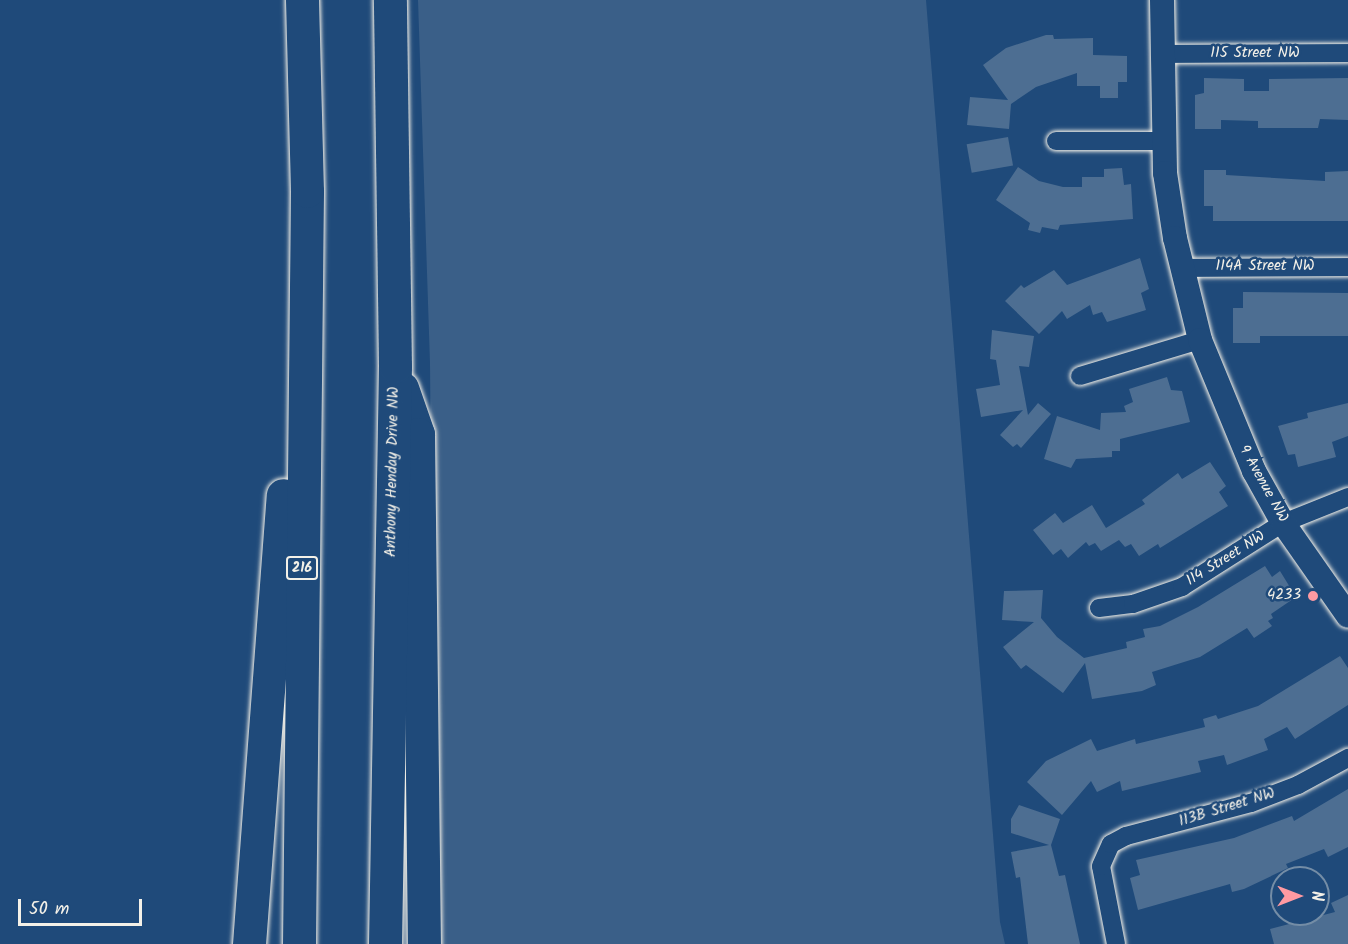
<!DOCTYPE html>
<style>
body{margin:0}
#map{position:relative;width:1348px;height:944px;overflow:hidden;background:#1f4a7a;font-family:Kalam,sans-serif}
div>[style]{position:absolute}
.green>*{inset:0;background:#3a5f88}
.building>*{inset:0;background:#4d6e92;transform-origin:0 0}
.roads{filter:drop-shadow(0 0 2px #f4f1e8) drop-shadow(0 0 2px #f4f1e8)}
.minor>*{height:18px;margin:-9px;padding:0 9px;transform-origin:9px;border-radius:9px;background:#1f4a7a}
.tertiary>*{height:24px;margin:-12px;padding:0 12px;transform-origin:12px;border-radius:12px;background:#1f4a7a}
.motorway>*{height:33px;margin:-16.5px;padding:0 16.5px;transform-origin:16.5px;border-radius:16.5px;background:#1f4a7a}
.dots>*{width:16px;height:16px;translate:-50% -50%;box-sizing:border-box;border:3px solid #1f4a7a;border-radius:50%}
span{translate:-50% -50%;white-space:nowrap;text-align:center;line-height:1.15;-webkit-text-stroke:5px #1f4a7a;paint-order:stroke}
.shield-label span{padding:2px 4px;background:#1f4a7a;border:2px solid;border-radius:4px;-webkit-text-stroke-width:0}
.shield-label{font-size:14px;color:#f4f1e8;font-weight:700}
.street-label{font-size:15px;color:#f4f1e8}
.poi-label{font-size:15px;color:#f4f1e8}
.right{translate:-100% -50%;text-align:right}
.north{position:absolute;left:1270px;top:866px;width:60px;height:60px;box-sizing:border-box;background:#1f4a7a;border:2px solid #748da6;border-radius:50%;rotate:90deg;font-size:16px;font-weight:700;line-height:24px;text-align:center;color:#f4f1e8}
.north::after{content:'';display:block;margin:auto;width:21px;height:27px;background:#ff9aa2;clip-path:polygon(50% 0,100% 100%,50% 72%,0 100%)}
.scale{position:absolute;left:18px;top:899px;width:124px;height:27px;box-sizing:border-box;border:3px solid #f4f1e8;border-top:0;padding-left:8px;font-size:18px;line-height:21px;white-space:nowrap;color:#f4f1e8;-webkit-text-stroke:4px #1f4a7a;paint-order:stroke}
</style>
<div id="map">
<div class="green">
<i style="clip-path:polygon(418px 0,926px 0,1000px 922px,1005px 944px,435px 944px,430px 363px)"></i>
</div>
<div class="building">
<i style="clip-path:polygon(1046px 35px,1053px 35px,1054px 39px,1093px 38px,1093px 55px,1127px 56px,1127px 82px,1118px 82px,1118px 98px,1100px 98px,1100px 86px,1077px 86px,1077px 73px,1036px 87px,1011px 104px,1009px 129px,967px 125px,970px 97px,1008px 100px,983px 65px,1006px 48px)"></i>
<i style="clip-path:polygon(1204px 78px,1244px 79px,1244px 91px,1269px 91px,1269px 79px,1348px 78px,1348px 120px,1320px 119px,1318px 128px,1258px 128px,1258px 121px,1221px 120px,1221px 129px,1195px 129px,1195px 95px,1204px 93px)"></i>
<i style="left:1008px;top:137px;width:29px;height:42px;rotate:80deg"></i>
<i style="clip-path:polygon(1018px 167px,1039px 181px,1063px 187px,1082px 187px,1082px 177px,1104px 177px,1104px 169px,1122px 168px,1124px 185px,1131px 184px,1133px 219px,1060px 225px,1058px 230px,1042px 227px,1040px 233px,1028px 230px,1030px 223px,996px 200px)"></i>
<i style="clip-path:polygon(1204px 170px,1226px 170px,1226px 175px,1325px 181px,1325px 172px,1348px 171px,1348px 221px,1213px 221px,1213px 206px,1204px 206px)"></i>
<i style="clip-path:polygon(1140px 258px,1149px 289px,1141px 293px,1146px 310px,1107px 322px,1102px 312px,1093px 315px,1090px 305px,1067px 319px,1062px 311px,1039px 334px,1005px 301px,1021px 285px,1024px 288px,1054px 270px,1067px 285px)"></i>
<i style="clip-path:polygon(1243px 292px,1348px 293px,1348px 336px,1260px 336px,1260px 343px,1233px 343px,1233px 308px,1243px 308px)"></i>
<i style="clip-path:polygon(992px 330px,1034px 336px,1029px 367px,1019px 366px,1028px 415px,1038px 403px,1051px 414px,1021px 448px,1017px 444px,1013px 447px,1000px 435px,1023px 410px,981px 417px,976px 389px,1000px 385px,996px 360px,990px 359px)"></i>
<i style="clip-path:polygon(1167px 377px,1171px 390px,1182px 391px,1190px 422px,1120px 439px,1120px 451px,1112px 451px,1112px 457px,1076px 459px,1071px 468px,1044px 459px,1057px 416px,1100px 430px,1101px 413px,1126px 412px,1124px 406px,1133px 402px,1129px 389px)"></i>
<i style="clip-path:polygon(1348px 403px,1348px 436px,1332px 442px,1336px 457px,1298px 467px,1295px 454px,1288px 455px,1278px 426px,1308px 418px,1307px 413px)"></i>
<i style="clip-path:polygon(1210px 462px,1226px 486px,1219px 492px,1228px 506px,1160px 548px,1158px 544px,1139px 556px,1131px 544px,1125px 547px,1119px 540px,1101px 551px,1095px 543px,1089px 546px,1086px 542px,1068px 558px,1061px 549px,1053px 555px,1033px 530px,1055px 513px,1063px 523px,1092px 505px,1106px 528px,1145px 504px,1142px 500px,1178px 473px,1182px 479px)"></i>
<i style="clip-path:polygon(1265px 566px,1272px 577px,1280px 571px,1296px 597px,1271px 614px,1273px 618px,1268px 621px,1272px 626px,1254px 638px,1247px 628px,1200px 657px,1152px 672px,1156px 685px,1142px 691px,1092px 699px,1085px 663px,1063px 693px,1026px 665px,1021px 669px,1003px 647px,1034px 622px,1002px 620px,1004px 591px,1043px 590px,1041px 618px,1057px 637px,1084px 658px,1127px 648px,1126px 642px,1145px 637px,1143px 629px,1160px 626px,1198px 607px)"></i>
<i style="clip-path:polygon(1340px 656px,1348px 668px,1348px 705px,1295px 739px,1287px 727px,1264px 739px,1268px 750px,1227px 765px,1224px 755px,1198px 761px,1201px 772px,1122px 791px,1120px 781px,1097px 792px,1091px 781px,1062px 815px,1027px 782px,1046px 761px,1091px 739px,1097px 751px,1135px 739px,1136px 744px,1205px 727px,1203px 719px,1216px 715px,1218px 719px,1258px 706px)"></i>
<i style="clip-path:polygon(1348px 789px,1348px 847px,1328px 857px,1324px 849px,1286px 864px,1288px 868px,1244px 889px,1232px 892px,1230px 884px,1138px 910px,1130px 878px,1140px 875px,1136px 860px,1234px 838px,1292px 816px,1294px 821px)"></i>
<i style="clip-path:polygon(1019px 805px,1060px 819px,1051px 845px,1059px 876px,1065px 875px,1080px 944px,1028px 944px,1020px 877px,1016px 878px,1011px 852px,1049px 845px,1011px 833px,1011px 819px)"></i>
<i style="clip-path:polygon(1348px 895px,1348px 944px,1274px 944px,1270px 929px,1335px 912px,1331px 903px)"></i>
</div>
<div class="roads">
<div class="minor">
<i style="left:1162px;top:54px;width:186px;rotate:-0.3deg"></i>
<i style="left:1056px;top:141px;width:107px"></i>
<i style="left:1181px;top:268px;width:167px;rotate:-0.3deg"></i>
<i style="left:1080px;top:376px;width:125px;rotate:-16.7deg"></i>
<i style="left:1099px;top:608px;width:34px;rotate:-7deg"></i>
<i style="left:1133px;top:604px;width:52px;rotate:-19.1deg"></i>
<i style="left:1182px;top:587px;width:120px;rotate:-32.4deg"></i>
<i style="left:1283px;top:523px;width:70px;rotate:-21.8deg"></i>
<i style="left:1116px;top:944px;width:79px;rotate:-100.9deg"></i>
<i style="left:1101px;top:866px;width:24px;rotate:-66deg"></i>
<i style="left:1111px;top:844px;width:17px;rotate:-28deg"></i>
<i style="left:1126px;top:836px;width:129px;rotate:-14.8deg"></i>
<i style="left:1251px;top:803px;width:50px;rotate:-21deg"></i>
<i style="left:1298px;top:785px;width:57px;rotate:-28.4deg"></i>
</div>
<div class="tertiary">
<i style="left:1162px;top:0;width:173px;rotate:89deg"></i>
<i style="left:1165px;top:173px;width:66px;rotate:81.3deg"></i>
<i style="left:1175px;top:238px;width:105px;rotate:76.2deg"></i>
<i style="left:1200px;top:340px;width:142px;rotate:67.6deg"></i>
<i style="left:1254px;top:471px;width:60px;rotate:60.9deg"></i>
<i style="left:1283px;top:523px;width:113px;rotate:55deg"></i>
</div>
<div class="motorway">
<i style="left:402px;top:388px;width:49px;rotate:70.8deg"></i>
<i style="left:418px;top:434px;width:510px;rotate:89.33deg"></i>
<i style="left:249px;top:944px;width:450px;rotate:-85.7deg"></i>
<i style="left:299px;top:944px;width:753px;rotate:-89.39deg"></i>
<i style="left:307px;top:191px;width:191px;rotate:-91.5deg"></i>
<i style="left:385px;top:944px;width:578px;rotate:-89.01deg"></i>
<i style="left:395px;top:366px;width:366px;rotate:-90.8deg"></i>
</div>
</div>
<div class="dots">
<i style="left:1313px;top:596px;background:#ff9aa2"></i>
</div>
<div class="shield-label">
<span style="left:302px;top:568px">216</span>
</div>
<div class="street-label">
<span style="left:1255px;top:54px">115 Street NW</span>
<span style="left:1265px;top:267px">114A Street NW</span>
<span style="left:393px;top:472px;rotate:-89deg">Anthony Henday Drive NW</span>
<span style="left:1263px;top:484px;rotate:61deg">9 Avenue NW</span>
<span style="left:1226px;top:559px;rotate:-32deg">114 Street NW</span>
<span style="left:1227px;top:808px;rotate:-17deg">113B Street NW</span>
</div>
<div class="poi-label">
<span class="right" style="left:1301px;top:596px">4233</span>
</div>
<div class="north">N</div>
<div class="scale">50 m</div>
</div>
